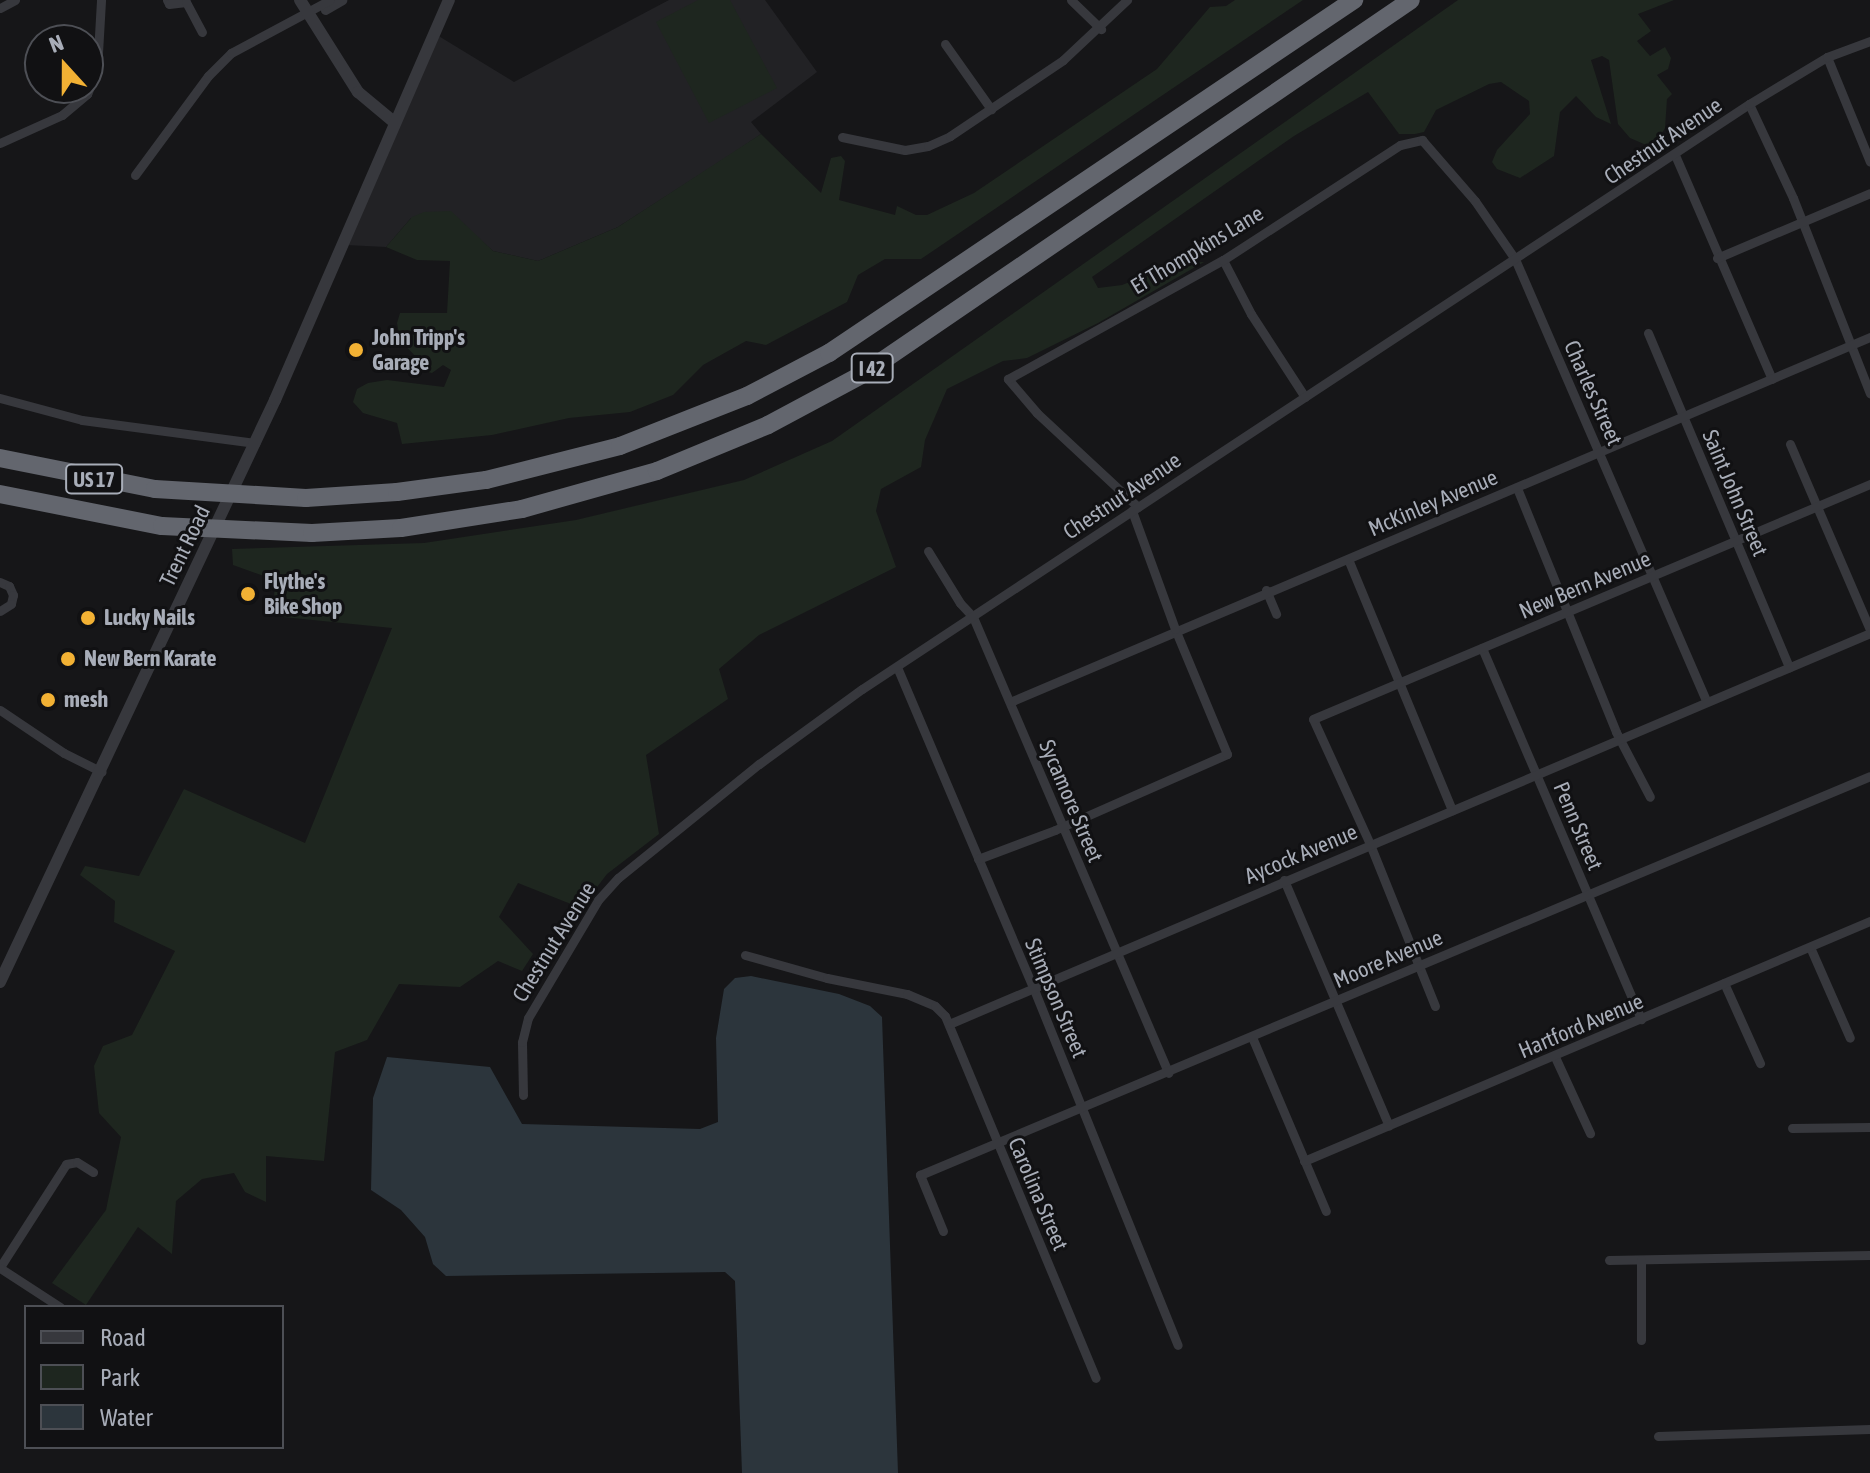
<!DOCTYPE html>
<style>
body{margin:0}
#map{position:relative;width:1870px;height:1473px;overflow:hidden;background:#161618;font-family:"Asap Condensed",sans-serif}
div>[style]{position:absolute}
.built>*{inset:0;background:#222225}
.green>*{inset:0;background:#1e261f}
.water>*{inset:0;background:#2c353c}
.minor>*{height:9px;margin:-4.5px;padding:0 4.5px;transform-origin:4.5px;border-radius:4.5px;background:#37383d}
.tertiary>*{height:12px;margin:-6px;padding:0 6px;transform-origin:6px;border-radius:6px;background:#37383d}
.motorway>*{height:18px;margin:-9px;padding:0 9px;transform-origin:9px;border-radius:9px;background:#63666e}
.dots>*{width:22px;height:22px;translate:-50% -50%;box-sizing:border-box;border:4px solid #111113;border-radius:50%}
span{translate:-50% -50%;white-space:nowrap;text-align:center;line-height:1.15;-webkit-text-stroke:6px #111113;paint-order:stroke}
.shield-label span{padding:2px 6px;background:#111113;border:2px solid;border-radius:6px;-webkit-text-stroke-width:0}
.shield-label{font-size:20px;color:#a8adb8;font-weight:700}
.street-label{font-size:22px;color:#a8adb8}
.poi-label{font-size:22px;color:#a8adb8;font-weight:700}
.left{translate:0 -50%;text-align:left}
.legend{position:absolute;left:24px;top:1305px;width:260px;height:144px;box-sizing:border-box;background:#111113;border:2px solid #4d4f55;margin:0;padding:10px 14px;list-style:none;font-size:24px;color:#a8adb8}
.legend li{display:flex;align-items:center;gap:16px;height:40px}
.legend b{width:40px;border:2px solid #4d4f55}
.north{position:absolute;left:24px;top:24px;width:80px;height:80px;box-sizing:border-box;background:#111113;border:2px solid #4d4f55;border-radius:50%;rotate:339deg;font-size:22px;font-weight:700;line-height:32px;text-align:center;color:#a8adb8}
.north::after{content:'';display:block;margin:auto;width:28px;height:36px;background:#f2b134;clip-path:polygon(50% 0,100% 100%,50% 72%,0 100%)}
</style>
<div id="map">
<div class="built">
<i style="clip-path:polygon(669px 0,765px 0,817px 72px,751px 122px,761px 134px,730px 155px,618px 227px,538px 261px,493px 251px,455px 218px,411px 218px,386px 247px,346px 245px,437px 35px,514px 82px)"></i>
</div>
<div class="green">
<i style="clip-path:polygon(698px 0,730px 0,777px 88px,709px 123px,656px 22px)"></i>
<i style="clip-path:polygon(1235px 0,1303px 0,921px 259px,885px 259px,858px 275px,847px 302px,766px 345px,746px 341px,703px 365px,673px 395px,630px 412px,569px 418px,492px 435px,402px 444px,397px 423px,363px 413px,353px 402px,357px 389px,368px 383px,387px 380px,444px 387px,451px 370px,443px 365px,432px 373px,421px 370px,418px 359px,400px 340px,397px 323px,400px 313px,447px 313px,450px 261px,417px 260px,386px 247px,412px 217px,424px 212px,451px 211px,493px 251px,538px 261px,618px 227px,761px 134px,821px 193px,831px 158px,841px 156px,845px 161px,839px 200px,895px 215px,897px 206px,916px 215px,927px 215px,974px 193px,1157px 69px,1210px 7px,1226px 6px)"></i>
<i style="clip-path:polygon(1458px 0,1674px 0,1638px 14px,1651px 31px,1637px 41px,1650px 56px,1665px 47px,1671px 58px,1668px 69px,1657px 75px,1672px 94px,1667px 99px,1665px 128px,1653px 148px,1630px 138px,1618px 124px,1609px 60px,1602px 56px,1591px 60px,1611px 124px,1596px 117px,1576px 96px,1560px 112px,1554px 156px,1520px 178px,1497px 169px,1492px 162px,1497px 150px,1530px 114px,1529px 101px,1501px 82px,1489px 84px,1436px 110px,1424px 132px,1415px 134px,1399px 134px,1368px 92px,1294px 136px,1092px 277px,1098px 288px,1122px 285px,1178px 263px,1204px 262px,1098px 323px,1027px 358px,1003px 361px,947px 389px,925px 440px,921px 467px,881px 489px,876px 511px,896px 567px,759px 635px,719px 669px,728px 699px,646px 755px,659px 834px,607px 874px,581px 908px,518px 883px,499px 917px,533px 954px,522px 971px,498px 961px,460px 987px,399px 984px,367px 1040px,335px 1052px,324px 1161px,266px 1156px,266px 1202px,245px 1192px,234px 1173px,202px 1179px,176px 1201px,172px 1254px,138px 1227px,86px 1305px,52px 1283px,106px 1210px,121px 1137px,99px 1113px,94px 1066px,103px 1046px,132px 1035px,175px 951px,114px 922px,115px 901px,80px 875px,85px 866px,139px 876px,184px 789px,305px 843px,392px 628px,273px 616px,275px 580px,233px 565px,232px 549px,424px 543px,576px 520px,744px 480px,832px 441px)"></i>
</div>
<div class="water">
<i style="clip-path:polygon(751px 976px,839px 994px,870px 1006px,882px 1017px,898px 1473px,742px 1473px,735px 1281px,725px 1272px,446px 1276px,433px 1264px,425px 1237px,401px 1210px,371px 1190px,373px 1098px,387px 1057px,490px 1067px,522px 1124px,700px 1129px,718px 1122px,716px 1038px,724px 989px,735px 978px)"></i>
</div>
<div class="minor">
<i style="left:167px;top:0;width:4px;rotate:63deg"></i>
<i style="left:169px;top:4px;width:17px;rotate:-7deg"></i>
<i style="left:186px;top:2px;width:34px;rotate:62deg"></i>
<i style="left:1071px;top:0;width:42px;rotate:44deg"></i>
<i style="left:0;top:8px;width:17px;rotate:-28deg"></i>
<i style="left:325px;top:10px;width:20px;rotate:-30deg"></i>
<i style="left:945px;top:44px;width:80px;rotate:54.7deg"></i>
<i style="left:1827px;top:57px;width:113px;rotate:67.7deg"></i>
<i style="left:1749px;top:104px;width:104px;rotate:64.9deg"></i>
<i style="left:1793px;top:198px;width:210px;rotate:68.5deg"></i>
<i style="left:842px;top:137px;width:64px;rotate:11.7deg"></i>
<i style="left:905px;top:150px;width:23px;rotate:-10deg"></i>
<i style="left:928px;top:146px;width:24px;rotate:-24deg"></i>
<i style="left:950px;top:136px;width:136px;rotate:-33.9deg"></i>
<i style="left:1063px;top:60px;width:88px;rotate:-43.2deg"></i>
<i style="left:0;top:143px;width:68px;rotate:-24.3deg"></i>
<i style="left:62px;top:115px;width:33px;rotate:-40deg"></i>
<i style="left:87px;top:94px;width:26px;rotate:-67deg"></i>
<i style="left:97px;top:70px;width:70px;rotate:-86.7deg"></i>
<i style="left:1675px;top:155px;width:244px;rotate:66.6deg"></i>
<i style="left:135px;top:175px;width:123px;rotate:-53.6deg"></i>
<i style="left:208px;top:76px;width:33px;rotate:-45deg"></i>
<i style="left:231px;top:53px;width:112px;rotate:-28.2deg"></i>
<i style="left:1717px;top:258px;width:166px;rotate:-23deg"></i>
<i style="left:1223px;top:260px;width:61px;rotate:62.6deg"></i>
<i style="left:1251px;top:314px;width:99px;rotate:57deg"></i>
<i style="left:1648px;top:333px;width:363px;rotate:67.1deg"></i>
<i style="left:0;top:398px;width:85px;rotate:15deg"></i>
<i style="left:82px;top:420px;width:175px;rotate:7.6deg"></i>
<i style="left:1790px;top:444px;width:202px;rotate:66.7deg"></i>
<i style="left:1517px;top:488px;width:263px;rotate:67.9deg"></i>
<i style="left:1616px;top:732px;width:73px;rotate:62.4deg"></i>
<i style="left:1138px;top:507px;width:138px;rotate:-137.1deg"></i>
<i style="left:1037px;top:413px;width:45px;rotate:-130.5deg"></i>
<i style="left:1008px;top:379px;width:246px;rotate:-29deg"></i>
<i style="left:1223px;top:260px;width:211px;rotate:-33deg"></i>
<i style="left:1400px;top:145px;width:23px;rotate:-13deg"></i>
<i style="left:1422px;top:140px;width:81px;rotate:49deg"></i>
<i style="left:1475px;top:201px;width:70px;rotate:55.4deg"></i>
<i style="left:1515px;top:259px;width:482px;rotate:66.6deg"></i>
<i style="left:928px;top:551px;width:61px;rotate:58.4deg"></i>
<i style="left:960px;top:603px;width:19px;rotate:47deg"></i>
<i style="left:973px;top:617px;width:496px;rotate:66.8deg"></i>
<i style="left:1348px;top:559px;width:272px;rotate:67.5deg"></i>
<i style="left:0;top:582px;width:10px;rotate:24deg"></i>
<i style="left:9px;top:586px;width:10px;rotate:66deg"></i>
<i style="left:13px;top:595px;width:9px;rotate:103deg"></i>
<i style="left:11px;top:604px;width:13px;rotate:148deg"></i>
<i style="left:1266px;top:590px;width:26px;rotate:67deg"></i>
<i style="left:1482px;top:648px;width:404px;rotate:66.8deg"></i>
<i style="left:897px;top:667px;width:348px;rotate:67deg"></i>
<i style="left:1033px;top:987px;width:386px;rotate:68deg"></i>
<i style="left:1010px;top:702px;width:934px;rotate:-23deg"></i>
<i style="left:0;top:710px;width:77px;rotate:33.9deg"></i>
<i style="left:64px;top:753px;width:42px;rotate:26.6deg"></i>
<i style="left:978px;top:859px;width:82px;rotate:-20.6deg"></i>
<i style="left:1055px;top:830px;width:188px;rotate:-23.8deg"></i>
<i style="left:1227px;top:754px;width:135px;rotate:-112.6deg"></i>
<i style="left:1175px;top:629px;width:126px;rotate:-110deg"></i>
<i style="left:1284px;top:880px;width:267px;rotate:66.9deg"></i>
<i style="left:1810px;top:947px;width:99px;rotate:66.3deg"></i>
<i style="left:745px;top:955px;width:85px;rotate:15.7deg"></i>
<i style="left:827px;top:978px;width:82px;rotate:11.3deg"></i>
<i style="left:907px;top:994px;width:30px;rotate:23deg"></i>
<i style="left:935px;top:1006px;width:14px;rotate:45deg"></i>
<i style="left:945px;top:1016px;width:392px;rotate:67.4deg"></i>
<i style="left:1724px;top:983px;width:88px;rotate:65.8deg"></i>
<i style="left:1435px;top:1006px;width:175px;rotate:-111.9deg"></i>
<i style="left:1370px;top:844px;width:137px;rotate:-114.5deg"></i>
<i style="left:1313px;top:719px;width:605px;rotate:-22.88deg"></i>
<i style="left:949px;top:1024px;width:1001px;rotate:-23deg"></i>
<i style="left:1252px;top:1037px;width:189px;rotate:67deg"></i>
<i style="left:1555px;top:1057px;width:84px;rotate:65.3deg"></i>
<i style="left:523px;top:1095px;width:53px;rotate:-91.1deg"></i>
<i style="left:522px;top:1042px;width:25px;rotate:-76deg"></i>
<i style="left:528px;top:1018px;width:137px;rotate:-59.3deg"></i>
<i style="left:598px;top:900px;width:30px;rotate:-48deg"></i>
<i style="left:618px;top:878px;width:181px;rotate:-39deg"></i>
<i style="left:759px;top:764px;width:127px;rotate:-36.1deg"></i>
<i style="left:862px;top:689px;width:1063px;rotate:-33.41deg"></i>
<i style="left:1749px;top:104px;width:91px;rotate:-31.1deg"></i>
<i style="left:1827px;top:57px;width:46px;rotate:-20.4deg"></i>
<i style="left:1792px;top:1128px;width:78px;rotate:-0.7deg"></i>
<i style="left:1304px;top:1161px;width:615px;rotate:-22.98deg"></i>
<i style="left:943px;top:1231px;width:61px;rotate:-112.3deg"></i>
<i style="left:920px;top:1175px;width:1030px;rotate:-22.78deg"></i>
<i style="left:1609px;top:1260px;width:261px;rotate:-1.1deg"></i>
<i style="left:1641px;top:1260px;width:80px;rotate:90deg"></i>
<i style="left:0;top:1267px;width:122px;rotate:-57.3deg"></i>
<i style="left:66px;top:1164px;width:11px;rotate:-10deg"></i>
<i style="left:77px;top:1162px;width:19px;rotate:32deg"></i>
<i style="left:0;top:1268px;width:72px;rotate:33deg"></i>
<i style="left:1658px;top:1436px;width:212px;rotate:-1.9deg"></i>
</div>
<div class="tertiary">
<i style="left:300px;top:0;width:109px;rotate:57.8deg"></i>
<i style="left:358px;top:92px;width:47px;rotate:39.8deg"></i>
<i style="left:0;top:982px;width:644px;rotate:-64.71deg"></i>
<i style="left:275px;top:400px;width:436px;rotate:-66.5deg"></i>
</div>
<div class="motorway">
<i style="left:0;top:458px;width:158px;rotate:11.3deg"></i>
<i style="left:155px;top:489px;width:151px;rotate:3.4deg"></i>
<i style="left:306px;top:498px;width:91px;rotate:-3.8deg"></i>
<i style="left:397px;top:492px;width:90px;rotate:-7.7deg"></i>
<i style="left:486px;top:480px;width:138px;rotate:-14.2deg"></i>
<i style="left:620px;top:446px;width:136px;rotate:-21.5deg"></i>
<i style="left:747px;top:396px;width:93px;rotate:-27.7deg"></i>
<i style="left:829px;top:353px;width:633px;rotate:-33.92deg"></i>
<i style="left:0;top:494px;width:165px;rotate:11.2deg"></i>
<i style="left:162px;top:526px;width:150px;rotate:2.7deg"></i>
<i style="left:312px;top:533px;width:89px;rotate:-3.2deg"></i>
<i style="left:401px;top:528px;width:122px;rotate:-8.9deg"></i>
<i style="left:522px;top:509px;width:140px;rotate:-15.7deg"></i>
<i style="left:657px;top:471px;width:120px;rotate:-22.5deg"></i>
<i style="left:768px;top:425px;width:108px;rotate:-28.2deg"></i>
<i style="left:863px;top:374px;width:663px;rotate:-34.31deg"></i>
</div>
<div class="dots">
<i style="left:356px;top:350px;background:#f2b134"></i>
<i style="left:248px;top:594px;background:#f2b134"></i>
<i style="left:88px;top:618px;background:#f2b134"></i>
<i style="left:68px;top:659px;background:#f2b134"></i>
<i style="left:48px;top:700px;background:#f2b134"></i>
</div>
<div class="shield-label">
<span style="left:872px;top:368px">I 42</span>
<span style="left:94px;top:479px">US 17</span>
</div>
<div class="street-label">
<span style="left:1663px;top:141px;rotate:-34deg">Chestnut Avenue</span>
<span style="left:1197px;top:250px;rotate:-31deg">Ef Thompkins Lane</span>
<span style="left:1593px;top:393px;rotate:66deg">Charles Street</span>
<span style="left:1735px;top:493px;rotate:67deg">Saint John Street</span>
<span style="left:1122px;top:496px;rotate:-34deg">Chestnut Avenue</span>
<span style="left:1433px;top:503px;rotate:-23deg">McKinley Avenue</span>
<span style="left:185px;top:546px;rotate:-64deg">Trent Road</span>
<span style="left:1585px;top:585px;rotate:-23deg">New Bern Avenue</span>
<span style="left:1071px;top:801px;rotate:67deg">Sycamore Street</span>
<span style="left:1578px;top:826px;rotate:67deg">Penn Street</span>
<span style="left:1301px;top:854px;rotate:-23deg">Aycock Avenue</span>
<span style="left:554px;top:942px;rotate:-58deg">Chestnut Avenue</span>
<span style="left:1388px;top:959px;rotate:-23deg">Moore Avenue</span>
<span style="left:1056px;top:998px;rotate:67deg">Stimpson Street</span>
<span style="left:1581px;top:1026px;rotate:-23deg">Hartford Avenue</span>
<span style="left:1038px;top:1194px;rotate:67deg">Carolina Street</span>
</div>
<div class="poi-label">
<span class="left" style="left:372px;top:350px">John Tripp's<br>Garage</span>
<span class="left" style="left:264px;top:594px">Flythe's<br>Bike Shop</span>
<span class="left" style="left:104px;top:618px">Lucky Nails</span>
<span class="left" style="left:84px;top:659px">New Bern Karate</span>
<span class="left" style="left:64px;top:700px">mesh</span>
</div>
<ul class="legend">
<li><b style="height:10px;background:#37383d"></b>Road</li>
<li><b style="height:22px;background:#1e261f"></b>Park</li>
<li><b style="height:22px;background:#2c353c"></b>Water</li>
</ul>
<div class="north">N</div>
</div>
